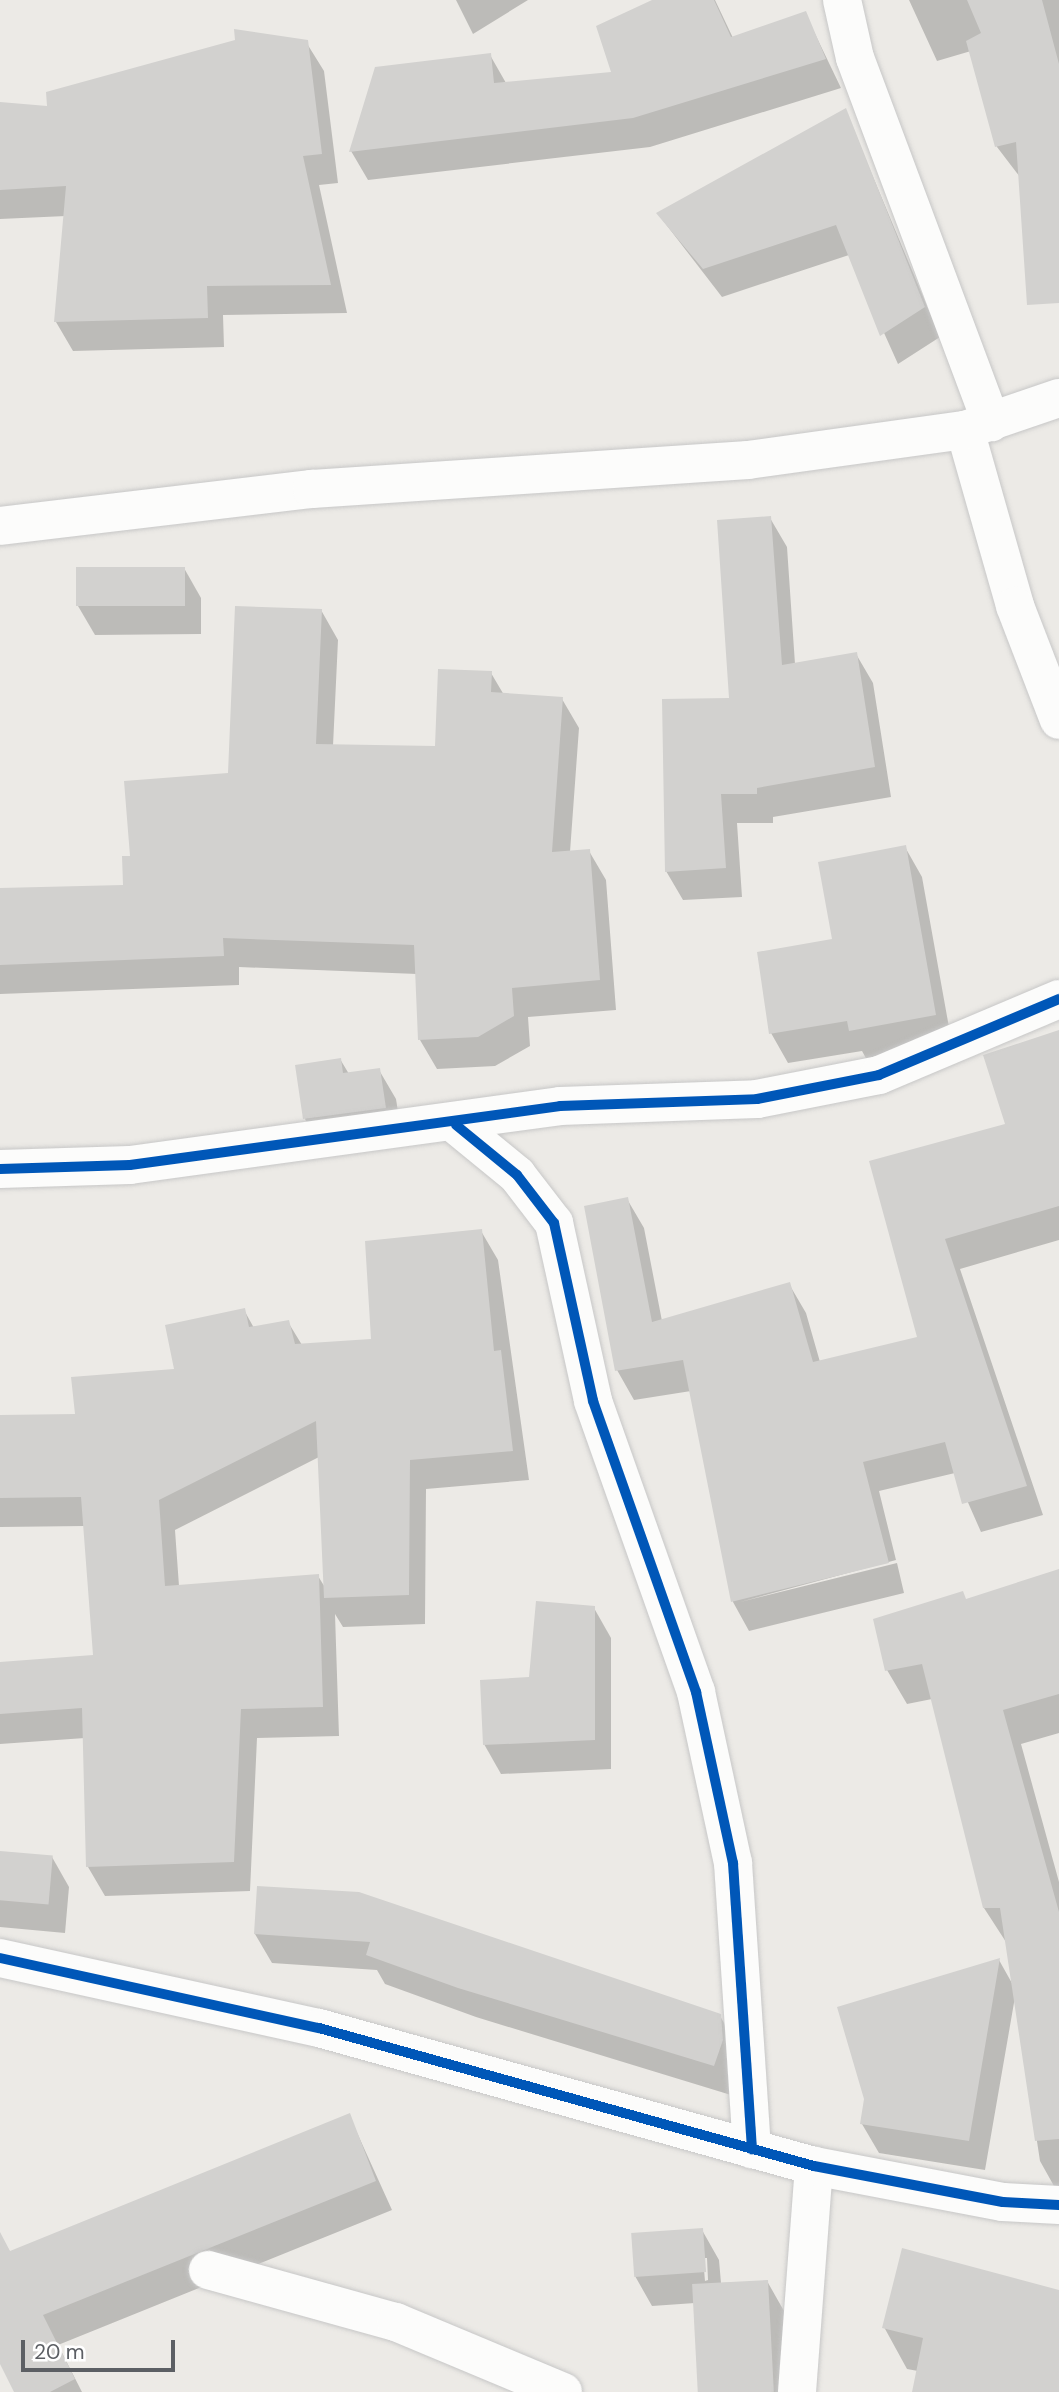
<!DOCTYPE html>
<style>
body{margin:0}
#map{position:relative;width:1059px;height:2392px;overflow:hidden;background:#eceae6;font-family:"DM Sans",sans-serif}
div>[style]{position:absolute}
.shadow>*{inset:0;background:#0003}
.building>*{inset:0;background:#d2d1cf;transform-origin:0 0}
.roads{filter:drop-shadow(0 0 2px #c7c7c7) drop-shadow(0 0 2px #c7c7c7)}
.minor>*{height:38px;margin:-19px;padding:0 19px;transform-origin:19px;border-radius:19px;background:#fcfcfb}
.tertiary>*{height:38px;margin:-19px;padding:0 19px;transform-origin:19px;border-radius:19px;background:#fcfcfb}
.cycleway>*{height:10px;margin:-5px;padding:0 5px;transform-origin:5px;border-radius:5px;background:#0057b8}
span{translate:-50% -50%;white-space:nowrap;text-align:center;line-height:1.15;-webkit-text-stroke:7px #fff;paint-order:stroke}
.scale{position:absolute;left:21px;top:2340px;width:154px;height:32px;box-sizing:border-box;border:4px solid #5c5f64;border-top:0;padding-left:9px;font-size:21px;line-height:24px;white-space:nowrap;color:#5c5f64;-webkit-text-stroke:5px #fff;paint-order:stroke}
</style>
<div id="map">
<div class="shadow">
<i style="clip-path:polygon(456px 0,528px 0,473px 34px)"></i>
<i style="clip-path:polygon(656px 0,715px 0,733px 38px,805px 13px,841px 88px,650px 147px,368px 180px,351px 151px,490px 55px,506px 83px,613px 73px)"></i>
<i style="clip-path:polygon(909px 0,1059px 0,1059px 275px,1020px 177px,997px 147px,971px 51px,937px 61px)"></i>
<i style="clip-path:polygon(306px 42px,324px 71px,338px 183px,319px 185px,347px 313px,223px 315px,224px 347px,73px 351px,56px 322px,66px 216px,0 219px,0 104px,49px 108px)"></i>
<i style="clip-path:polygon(845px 110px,940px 337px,898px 364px,849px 255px,722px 297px,658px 214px)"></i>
<i style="clip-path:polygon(770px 518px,787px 547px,795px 664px,856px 654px,873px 683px,891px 797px,773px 817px,773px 823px,737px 823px,742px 897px,683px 900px,666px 871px,730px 700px)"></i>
<i style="clip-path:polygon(184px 568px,201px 598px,201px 634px,95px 635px,78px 606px)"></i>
<i style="clip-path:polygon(321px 610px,338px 640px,333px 746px,436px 748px,491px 673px,504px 695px,562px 699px,579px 728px,570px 852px,589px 851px,606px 880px,616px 1010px,528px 1017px,530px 1046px,495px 1066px,437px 1069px,420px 1040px,417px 974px,239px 967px,239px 985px,0 994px,0 890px,125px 887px,132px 858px,230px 775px)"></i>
<i style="clip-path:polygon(905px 847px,922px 877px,952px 1044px,867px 1060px,862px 1051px,788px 1063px,771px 1033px)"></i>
<i style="clip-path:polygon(1059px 1032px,1059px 1240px,960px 1269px,1043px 1515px,981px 1532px,955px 1473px,879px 1491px,896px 1560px,740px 1602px,897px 1563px,904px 1593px,749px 1631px,733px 1602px,691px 1391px,634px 1400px,617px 1370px,627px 1199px,644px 1228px,662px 1321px,789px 1284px,806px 1313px,820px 1362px,919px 1339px,872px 1162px,1007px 1125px)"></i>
<i style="clip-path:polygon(340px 1059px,349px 1074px,379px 1070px,396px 1099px,402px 1137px,322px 1148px,305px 1119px)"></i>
<i style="clip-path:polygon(evenodd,481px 1231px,498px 1260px,529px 1480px,426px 1489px,425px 1624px,343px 1627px,335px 1614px,339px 1736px,257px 1738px,250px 1891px,105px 1896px,88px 1867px,85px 1738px,0 1744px,0 1664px,95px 1656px,85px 1526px,0 1527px,0 1416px,77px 1416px,176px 1371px,244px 1310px,254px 1328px,288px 1322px,302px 1345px,372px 1340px,481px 1231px,319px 1457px,326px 1589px,318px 1576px,179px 1586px,175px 1530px,319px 1457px)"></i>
<i style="clip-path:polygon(1059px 1571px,1059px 1733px,1021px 1744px,1059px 1882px,1059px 2195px,1040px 2161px,1015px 1997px,985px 2170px,879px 2153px,862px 2124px,999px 1960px,1013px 1985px,1006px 1942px,984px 1908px,932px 1699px,907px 1704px,887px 1670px,967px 1601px)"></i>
<i style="clip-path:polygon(594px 1608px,611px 1638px,611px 1769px,501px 1774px,484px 1744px,530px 1679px)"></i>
<i style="clip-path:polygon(0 1853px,52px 1857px,69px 1887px,65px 1933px,0 1927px)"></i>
<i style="clip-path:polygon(259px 1888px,720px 2016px,737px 2045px,731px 2095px,476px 2017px,385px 1984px,377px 1970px,272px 1963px,255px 1934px)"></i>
<i style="clip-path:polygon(349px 2115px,392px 2210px,58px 2345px,82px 2392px,16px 2392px,0 2361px,0 2234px,10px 2252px)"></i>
<i style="clip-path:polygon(evenodd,702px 2230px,719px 2260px,721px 2283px,767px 2281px,784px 2311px,788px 2392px,699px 2392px,695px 2303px,652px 2306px,635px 2276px,702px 2230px,703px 2258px,707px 2258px,708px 2280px,705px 2281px,703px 2258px)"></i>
<i style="clip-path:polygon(1059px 2291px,1059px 2392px,914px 2392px,918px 2371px,907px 2369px,884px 2327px)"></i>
</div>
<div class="building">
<i style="clip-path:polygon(652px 0,714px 0,731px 37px,806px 11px,826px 59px,633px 118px,349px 152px,375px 67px,491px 53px,494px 83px,611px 72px,596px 26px)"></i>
<i style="clip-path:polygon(967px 0,1042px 0,1059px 64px,1059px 303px,1027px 305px,1016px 142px,995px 147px,966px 41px,981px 33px)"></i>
<i style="clip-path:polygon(234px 29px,308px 40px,322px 154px,303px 156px,331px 285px,207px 286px,208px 318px,54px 322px,66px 186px,0 190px,0 102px,47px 106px,46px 92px,235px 40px)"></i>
<i style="clip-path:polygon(846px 108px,925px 307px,880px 336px,836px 225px,703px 269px,656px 213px)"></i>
<i style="clip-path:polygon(771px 516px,782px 665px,857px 652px,875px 767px,757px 788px,757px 794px,721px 794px,726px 868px,665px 872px,662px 699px,729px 698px,717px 520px)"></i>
<i style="left:76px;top:567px;width:109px;height:39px"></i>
<i style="clip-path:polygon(235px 606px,322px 609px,316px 744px,435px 746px,438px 669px,492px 671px,491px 692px,563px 697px,552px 852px,590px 849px,600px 980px,512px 988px,514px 1016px,478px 1037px,418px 1040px,414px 945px,223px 938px,224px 956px,0 965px,0 888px,123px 885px,122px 856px,130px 856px,124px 781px,228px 773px)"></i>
<i style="clip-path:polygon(906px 845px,936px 1015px,849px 1031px,847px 1021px,769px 1034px,757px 952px,832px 939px,818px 862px)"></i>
<i style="clip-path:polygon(1059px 1030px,1059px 1206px,945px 1239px,1027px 1486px,962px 1504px,945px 1442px,863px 1462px,889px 1563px,731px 1602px,683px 1360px,615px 1371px,584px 1206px,628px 1197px,652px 1322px,790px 1282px,813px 1362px,917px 1337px,869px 1161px,1005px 1124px,983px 1055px)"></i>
<i style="clip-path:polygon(341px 1058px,343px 1073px,380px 1068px,386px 1108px,303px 1119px,295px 1065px)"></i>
<i style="clip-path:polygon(482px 1229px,494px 1351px,501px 1350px,513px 1451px,410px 1460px,409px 1595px,324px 1598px,316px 1421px,159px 1500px,165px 1586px,319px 1574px,323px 1707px,241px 1709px,234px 1862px,86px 1867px,82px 1708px,0 1714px,0 1662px,93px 1655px,81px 1497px,0 1498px,0 1415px,75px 1414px,71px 1377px,174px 1369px,165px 1325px,245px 1308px,249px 1327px,289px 1320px,295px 1344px,371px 1339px,365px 1241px)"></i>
<i style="clip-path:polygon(1059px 1569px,1059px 1694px,1003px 1710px,1059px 1912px,1059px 2139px,1035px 2141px,1000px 1908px,983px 1908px,922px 1664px,885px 1671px,873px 1619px,963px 1591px,966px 1599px)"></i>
<i style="clip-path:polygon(536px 1601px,595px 1606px,595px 1740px,483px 1745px,480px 1680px,529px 1677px)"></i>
<i style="left:0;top:1851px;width:53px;height:49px;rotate:5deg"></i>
<i style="clip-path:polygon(257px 1886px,359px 1892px,721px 2014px,723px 2040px,714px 2066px,458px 1988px,366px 1955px,370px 1942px,254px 1934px)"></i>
<i style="clip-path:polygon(1000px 1958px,969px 2141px,860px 2124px,864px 2099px,837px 2007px)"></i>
<i style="clip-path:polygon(350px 2113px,376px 2181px,43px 2315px,75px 2379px,50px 2392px,14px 2392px,0 2364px,0 2232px,10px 2251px)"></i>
<i style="left:703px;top:2228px;width:44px;height:72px;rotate:86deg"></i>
<i style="clip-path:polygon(902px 2248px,1059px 2290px,1059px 2392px,912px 2392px,923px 2338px,882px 2328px)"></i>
<i style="left:768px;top:2280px;width:112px;height:76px;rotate:87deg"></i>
</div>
<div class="roads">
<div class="minor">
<i style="left:842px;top:0;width:59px;rotate:77.4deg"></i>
<i style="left:855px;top:58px;width:389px;rotate:69.5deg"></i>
<i style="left:965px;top:430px;width:183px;rotate:74.1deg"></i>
<i style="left:1015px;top:606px;width:122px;rotate:68.9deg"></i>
<i style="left:0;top:526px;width:314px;rotate:-6.8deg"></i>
<i style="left:312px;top:489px;width:437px;rotate:-3.8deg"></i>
<i style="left:748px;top:460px;width:219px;rotate:-7.9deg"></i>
<i style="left:965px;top:430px;width:99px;rotate:-18.8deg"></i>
<i style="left:456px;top:1125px;width:79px;rotate:39.3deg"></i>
<i style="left:517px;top:1175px;width:61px;rotate:52.4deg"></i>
<i style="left:554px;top:1223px;width:182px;rotate:77.6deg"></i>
<i style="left:593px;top:1401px;width:309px;rotate:70.5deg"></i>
<i style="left:696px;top:1692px;width:175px;rotate:77.8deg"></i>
<i style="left:733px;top:1863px;width:287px;rotate:86.2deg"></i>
<i style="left:0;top:1169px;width:130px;rotate:-1.8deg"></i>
<i style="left:130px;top:1165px;width:434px;rotate:-7.8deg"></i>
<i style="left:560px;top:1106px;width:197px;rotate:-2deg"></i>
<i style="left:757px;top:1099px;width:124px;rotate:-11.1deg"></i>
<i style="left:879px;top:1075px;width:195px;rotate:-22.9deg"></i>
<i style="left:208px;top:2270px;width:195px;rotate:15.5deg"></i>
<i style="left:396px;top:2322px;width:181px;rotate:22.7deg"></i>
<i style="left:797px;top:2392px;width:227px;rotate:-85.7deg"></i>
</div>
<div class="tertiary">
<i style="left:0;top:1958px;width:327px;rotate:12.4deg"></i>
<i style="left:319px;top:2028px;width:514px;rotate:15.58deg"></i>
<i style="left:814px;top:2166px;width:192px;rotate:10.8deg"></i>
<i style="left:1003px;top:2202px;width:56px;rotate:3.1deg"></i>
</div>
</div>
<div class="cycleway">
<i style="left:456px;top:1125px;width:79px;rotate:39.3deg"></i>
<i style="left:517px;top:1175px;width:61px;rotate:52.4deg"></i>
<i style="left:554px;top:1223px;width:182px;rotate:77.6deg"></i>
<i style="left:593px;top:1401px;width:309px;rotate:70.5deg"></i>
<i style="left:696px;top:1692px;width:175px;rotate:77.8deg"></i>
<i style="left:733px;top:1863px;width:287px;rotate:86.2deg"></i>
<i style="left:0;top:1169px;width:130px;rotate:-1.8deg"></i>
<i style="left:130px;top:1165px;width:434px;rotate:-7.8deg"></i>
<i style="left:560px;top:1106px;width:197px;rotate:-2deg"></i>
<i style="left:757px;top:1099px;width:124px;rotate:-11.1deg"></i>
<i style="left:879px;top:1075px;width:195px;rotate:-22.9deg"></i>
<i style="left:0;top:1958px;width:327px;rotate:12.4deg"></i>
<i style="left:319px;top:2028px;width:514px;rotate:15.58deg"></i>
<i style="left:814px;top:2166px;width:192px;rotate:10.8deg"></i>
<i style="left:1003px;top:2202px;width:56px;rotate:3.1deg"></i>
</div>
<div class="scale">20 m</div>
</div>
